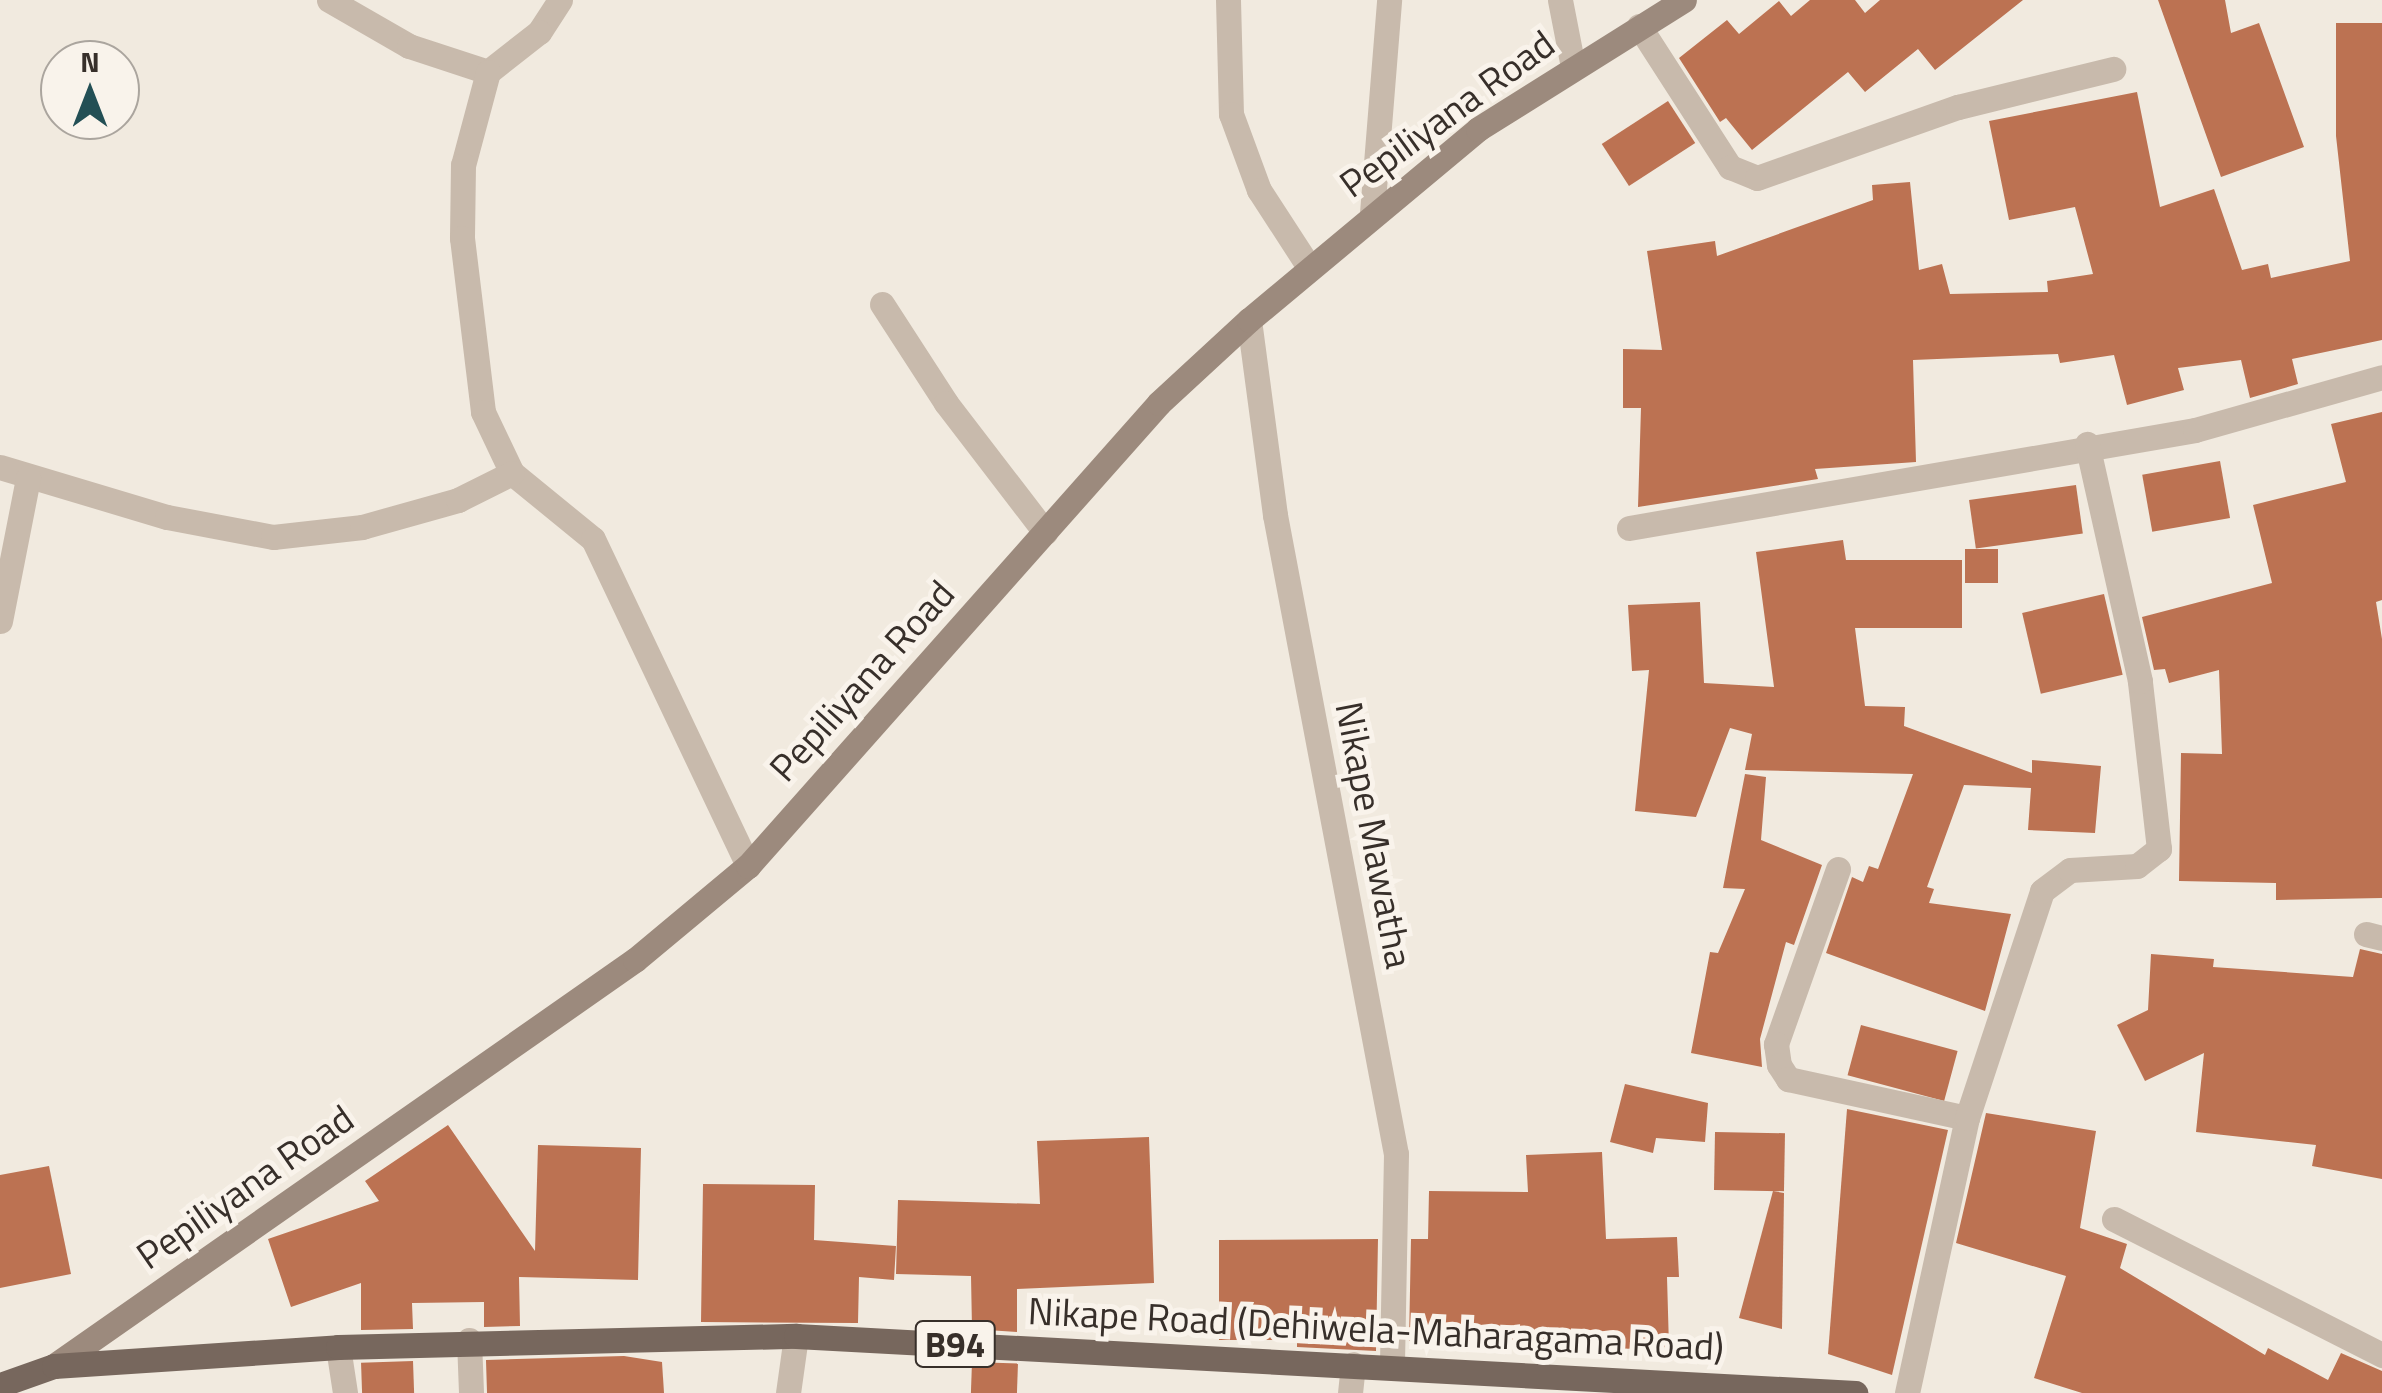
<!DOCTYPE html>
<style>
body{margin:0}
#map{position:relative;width:2382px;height:1393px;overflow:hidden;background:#f1eadf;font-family:"Titillium Web",sans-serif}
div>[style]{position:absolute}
.building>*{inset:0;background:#bc7252;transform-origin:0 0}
.street>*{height:25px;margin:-12.5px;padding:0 12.5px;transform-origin:12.5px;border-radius:12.5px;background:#c8baac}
.secondary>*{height:25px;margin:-12.5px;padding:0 12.5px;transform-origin:12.5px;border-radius:12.5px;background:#9c8a7d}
.primary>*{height:25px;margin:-12.5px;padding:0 12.5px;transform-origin:12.5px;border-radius:12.5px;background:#77675d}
span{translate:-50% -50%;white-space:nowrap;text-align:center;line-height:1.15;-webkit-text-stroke:10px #f9f3eb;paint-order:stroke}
.shield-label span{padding:2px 8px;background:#f9f3eb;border:2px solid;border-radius:8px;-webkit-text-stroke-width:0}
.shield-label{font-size:35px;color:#372f2a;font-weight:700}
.street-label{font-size:38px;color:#372f2a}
.north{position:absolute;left:40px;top:40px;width:100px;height:100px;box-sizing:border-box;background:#f9f3eb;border:2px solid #aba59e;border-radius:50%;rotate:0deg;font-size:28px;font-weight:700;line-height:40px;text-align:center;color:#372f2a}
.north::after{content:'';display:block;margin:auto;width:35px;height:45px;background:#234f55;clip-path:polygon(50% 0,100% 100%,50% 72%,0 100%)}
</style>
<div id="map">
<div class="building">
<i style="clip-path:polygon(1810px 0,1855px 0,1865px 13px,1880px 0,2023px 0,1935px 70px,1918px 49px,1865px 92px,1848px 72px,1752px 150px,1726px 118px,1720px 122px,1679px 58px,1727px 20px,1739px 34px,1779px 1px,1791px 16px)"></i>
<i style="clip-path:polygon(2158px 0,2225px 0,2231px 33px,2259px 23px,2304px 147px,2221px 177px)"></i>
<i style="clip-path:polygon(2336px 23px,2382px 23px,2382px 340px,2292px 359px,2298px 384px,2250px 398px,2241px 360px,2178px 368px,2184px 390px,2127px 405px,2114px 355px,2060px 363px,2058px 354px,1913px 360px,1916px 462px,1815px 469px,1818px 479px,1638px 507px,1641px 408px,1623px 408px,1623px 349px,1662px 350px,1647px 251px,1715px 241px,1717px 256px,1873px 200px,1872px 185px,1910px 182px,1919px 270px,1942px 264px,1950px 294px,2048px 292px,2047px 281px,2093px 274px,2075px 207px,2009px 220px,1989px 121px,2137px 92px,2160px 207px,2214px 189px,2242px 270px,2268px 264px,2271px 278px,2350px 261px,2336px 136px)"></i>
<i style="left:1668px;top:101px;width:50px;height:79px;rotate:57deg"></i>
<i style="clip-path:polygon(2382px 412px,2382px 600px,2376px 602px,2382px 639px,2382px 898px,2276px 900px,2276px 883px,2179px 881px,2181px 753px,2222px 754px,2219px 670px,2169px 683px,2165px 669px,2154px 670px,2142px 617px,2272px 583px,2253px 505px,2346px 482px,2331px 424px)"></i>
<i style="left:2220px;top:461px;width:58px;height:79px;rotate:80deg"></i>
<i style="left:2076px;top:485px;width:49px;height:108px;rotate:82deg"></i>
<i style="clip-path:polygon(1843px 540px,1846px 560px,1962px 560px,1962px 628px,1855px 628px,1865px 706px,1905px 707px,1904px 726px,2032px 773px,2032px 760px,2101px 766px,2095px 833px,2028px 830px,2031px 788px,1964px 785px,1927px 887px,1934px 889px,1929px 903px,2011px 914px,1985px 1011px,1826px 953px,1852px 877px,1863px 882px,1869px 866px,1878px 869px,1913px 774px,1745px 770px,1752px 734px,1730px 728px,1696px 817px,1635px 811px,1649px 670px,1632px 671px,1628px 605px,1700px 602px,1704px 683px,1774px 687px,1756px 552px)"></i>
<i style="left:1965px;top:549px;width:33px;height:34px"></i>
<i style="left:2104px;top:594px;width:83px;height:84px;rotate:77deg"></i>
<i style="clip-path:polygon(1745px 774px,1766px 777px,1761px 840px,1822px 865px,1794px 945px,1786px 942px,1760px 1039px,1762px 1067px,1691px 1053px,1710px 952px,1718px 953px,1745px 889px,1723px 888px)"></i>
<i style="clip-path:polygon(2360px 949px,2382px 954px,2382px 1179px,2312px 1166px,2316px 1145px,2196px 1132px,2204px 1053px,2145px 1081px,2117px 1025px,2148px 1010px,2151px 954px,2214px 959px,2213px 967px,2353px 977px)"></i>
<i style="left:1861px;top:1025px;width:100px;height:52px;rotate:15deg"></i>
<i style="clip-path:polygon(1625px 1084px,1708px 1103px,1705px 1142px,1656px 1138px,1653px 1153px,1610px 1142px)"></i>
<i style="clip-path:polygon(1847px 1109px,1948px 1130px,1892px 1375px,1828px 1354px)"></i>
<i style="clip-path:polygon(1986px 1113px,2096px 1131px,2080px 1228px,2127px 1244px,2120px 1268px,2265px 1355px,2268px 1348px,2328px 1380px,2341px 1353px,2382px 1371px,2382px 1393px,2082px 1393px,2034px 1378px,2066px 1276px,1956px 1243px)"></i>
<i style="clip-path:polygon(448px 1125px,535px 1251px,538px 1145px,641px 1148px,638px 1280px,519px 1277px,520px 1326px,484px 1327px,484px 1302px,412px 1303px,413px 1329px,361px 1330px,361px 1283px,291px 1307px,268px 1239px,379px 1201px,365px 1181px)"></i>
<i style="left:1715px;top:1132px;width:70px;height:58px;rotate:1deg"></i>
<i style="clip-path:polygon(1149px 1137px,1154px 1283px,1017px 1289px,1017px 1332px,972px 1329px,971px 1276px,896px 1274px,898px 1200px,1040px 1204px,1037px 1141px)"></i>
<i style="clip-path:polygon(1602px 1152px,1606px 1239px,1677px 1237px,1679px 1277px,1667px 1277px,1669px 1347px,1621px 1349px,1621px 1339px,1409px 1341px,1411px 1239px,1428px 1239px,1429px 1191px,1528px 1192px,1526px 1155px)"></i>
<i style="clip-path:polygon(49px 1166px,71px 1274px,0 1288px,0 1175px)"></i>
<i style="clip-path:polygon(703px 1184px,815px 1185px,814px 1240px,896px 1246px,894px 1280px,859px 1277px,858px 1323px,701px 1322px)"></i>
<i style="clip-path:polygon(1773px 1191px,1784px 1193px,1782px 1329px,1739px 1318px)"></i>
<i style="clip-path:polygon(1378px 1239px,1376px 1351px,1297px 1347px,1297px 1340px,1219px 1340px,1219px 1240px)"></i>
<i style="clip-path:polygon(624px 1356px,662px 1362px,664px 1393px,487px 1393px,486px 1360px)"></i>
<i style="left:413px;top:1361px;width:32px;height:52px;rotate:88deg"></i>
<i style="left:972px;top:1362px;width:46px;height:31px;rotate:2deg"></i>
</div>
<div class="street">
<i style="left:329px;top:0;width:92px;rotate:29.9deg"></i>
<i style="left:409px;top:46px;width:83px;rotate:18.2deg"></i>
<i style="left:560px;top:0;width:38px;rotate:123deg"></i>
<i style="left:539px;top:32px;width:65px;rotate:141.9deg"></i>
<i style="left:488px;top:72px;width:96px;rotate:105deg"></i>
<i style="left:463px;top:165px;width:73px;rotate:90.8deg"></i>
<i style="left:462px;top:238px;width:175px;rotate:83.1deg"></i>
<i style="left:483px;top:412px;width:68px;rotate:64.6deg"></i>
<i style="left:512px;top:473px;width:104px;rotate:39.2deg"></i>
<i style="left:593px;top:539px;width:362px;rotate:64.6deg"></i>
<i style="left:1228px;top:0;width:114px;rotate:88.5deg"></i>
<i style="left:1231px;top:114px;width:81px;rotate:69.8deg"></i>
<i style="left:1259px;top:190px;width:92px;rotate:57deg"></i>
<i style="left:1560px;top:0;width:68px;rotate:79deg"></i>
<i style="left:1639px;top:26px;width:168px;rotate:57.2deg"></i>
<i style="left:1730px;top:167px;width:29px;rotate:22deg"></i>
<i style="left:1757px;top:178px;width:213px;rotate:-19.5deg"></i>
<i style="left:1958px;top:107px;width:160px;rotate:-13.8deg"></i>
<i style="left:1372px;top:213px;width:214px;rotate:-85.4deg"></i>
<i style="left:882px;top:304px;width:118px;rotate:57.1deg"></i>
<i style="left:946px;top:403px;width:163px;rotate:52.5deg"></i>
<i style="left:1249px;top:320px;width:197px;rotate:82.4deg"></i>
<i style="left:1275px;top:515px;width:650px;rotate:79.28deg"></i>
<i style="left:1396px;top:1154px;width:211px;rotate:91.1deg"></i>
<i style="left:0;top:467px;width:174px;rotate:16.7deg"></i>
<i style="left:167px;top:517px;width:108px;rotate:10.7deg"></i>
<i style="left:273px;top:537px;width:90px;rotate:-6.4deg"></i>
<i style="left:362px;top:527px;width:100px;rotate:-15.7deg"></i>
<i style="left:458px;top:500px;width:60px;rotate:-26.6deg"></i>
<i style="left:1629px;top:528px;width:574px;rotate:-9.82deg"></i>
<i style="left:2195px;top:430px;width:194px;rotate:-15.8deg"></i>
<i style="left:0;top:621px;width:146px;rotate:-78.9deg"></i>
<i style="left:1838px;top:869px;width:186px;rotate:109.5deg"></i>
<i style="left:1776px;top:1044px;width:21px;rotate:82deg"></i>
<i style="left:1779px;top:1065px;width:17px;rotate:57deg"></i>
<i style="left:1788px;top:1079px;width:183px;rotate:12.3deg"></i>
<i style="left:2366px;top:934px;width:16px;rotate:14deg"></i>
<i style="left:2114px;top:1219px;width:301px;rotate:26.9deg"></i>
<i style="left:469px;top:1340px;width:53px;rotate:87.8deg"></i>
<i style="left:338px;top:1347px;width:47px;rotate:81.3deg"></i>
<i style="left:788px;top:1393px;width:58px;rotate:-82deg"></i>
<i style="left:1350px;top:1393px;width:29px;rotate:-84deg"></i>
<i style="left:1907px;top:1393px;width:281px;rotate:-77.7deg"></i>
<i style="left:1967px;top:1118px;width:239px;rotate:-71.7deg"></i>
<i style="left:2042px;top:891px;width:35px;rotate:-37deg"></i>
<i style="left:2070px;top:870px;width:67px;rotate:-3.4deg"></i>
<i style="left:2137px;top:866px;width:28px;rotate:-38deg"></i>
<i style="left:2159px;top:849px;width:169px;rotate:-96.5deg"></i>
<i style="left:2140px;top:681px;width:243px;rotate:-102.6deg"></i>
</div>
<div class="secondary">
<i style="left:54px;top:1366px;width:709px;rotate:-34.95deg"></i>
<i style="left:635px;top:960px;width:147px;rotate:-39.8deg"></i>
<i style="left:748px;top:866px;width:619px;rotate:-48.4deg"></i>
<i style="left:1159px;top:403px;width:122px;rotate:-42.7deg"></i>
<i style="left:1249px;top:320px;width:298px;rotate:-39.8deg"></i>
<i style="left:1478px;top:129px;width:243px;rotate:-32.1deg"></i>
</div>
<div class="primary">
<i style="left:0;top:1385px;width:57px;rotate:-19.4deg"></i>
<i style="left:54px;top:1366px;width:285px;rotate:-3.8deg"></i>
<i style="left:338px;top:1347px;width:458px;rotate:-1.4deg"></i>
<i style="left:796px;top:1336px;width:1061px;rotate:3.08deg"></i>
</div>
<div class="shield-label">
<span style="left:955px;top:1344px">B94</span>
</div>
<div class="street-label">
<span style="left:1447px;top:114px;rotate:-36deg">Pepiliyana Road</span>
<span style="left:862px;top:681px;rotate:-48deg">Pepiliyana Road</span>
<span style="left:1374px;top:835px;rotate:79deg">Nikape Mawatha</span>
<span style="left:245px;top:1187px;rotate:-35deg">Pepiliyana Road</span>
<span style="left:1376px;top:1329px;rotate:3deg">Nikape Road (Dehiwela-Maharagama Road)</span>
</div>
<div class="north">N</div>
</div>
